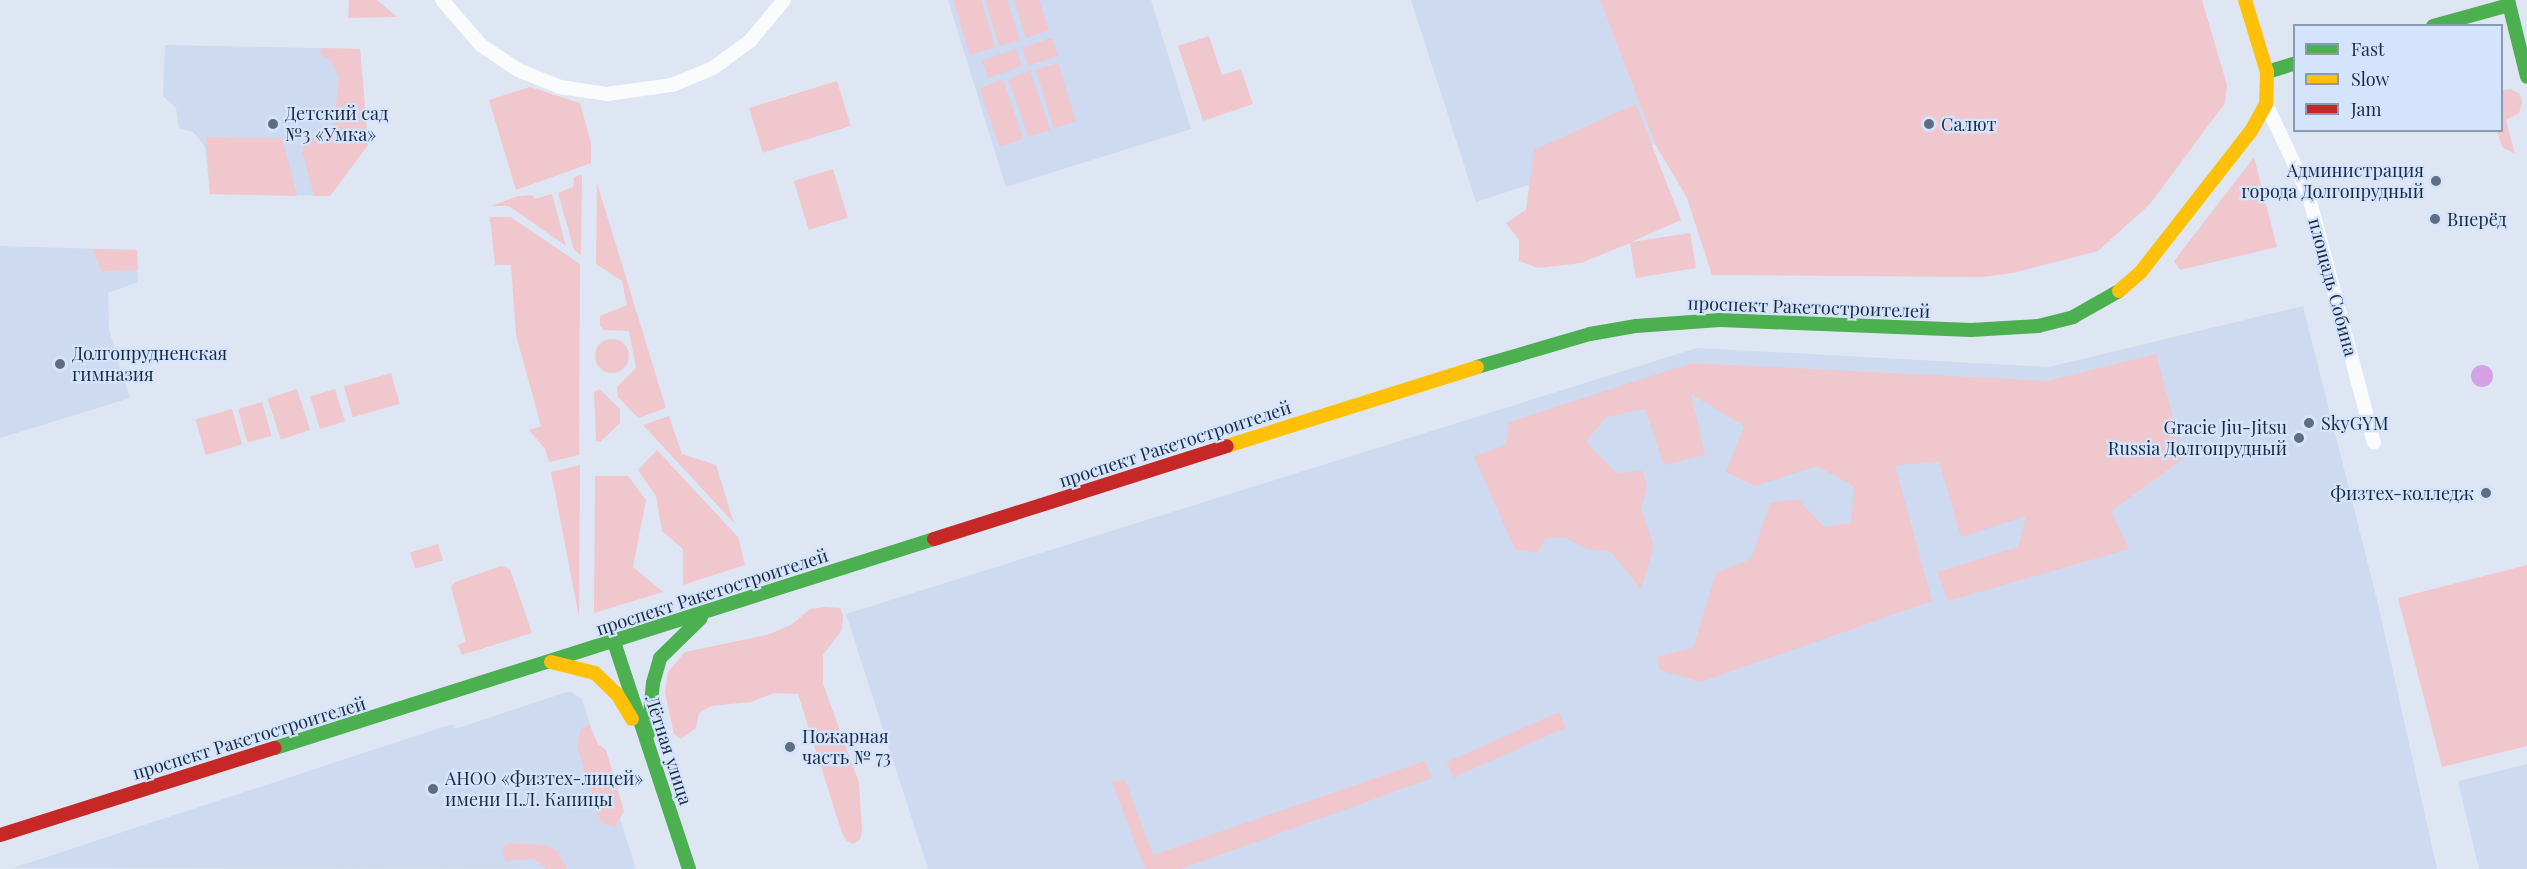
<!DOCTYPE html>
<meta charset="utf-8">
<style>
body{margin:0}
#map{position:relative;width:2527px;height:869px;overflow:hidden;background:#dee6f4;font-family:"Playfair Display",serif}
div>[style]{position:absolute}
.built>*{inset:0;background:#cddaef}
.green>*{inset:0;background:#f0c7cc;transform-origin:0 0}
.round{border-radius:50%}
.water>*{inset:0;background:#d4a1e5}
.street>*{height:14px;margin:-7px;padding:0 7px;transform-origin:7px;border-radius:7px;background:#fafbfd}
.fast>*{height:14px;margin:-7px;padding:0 7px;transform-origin:7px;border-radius:7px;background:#4caf50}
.slow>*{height:14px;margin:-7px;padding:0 7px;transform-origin:7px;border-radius:7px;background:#ffc107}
.jam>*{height:14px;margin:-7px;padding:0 7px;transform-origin:7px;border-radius:7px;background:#c62828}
.dots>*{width:16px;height:16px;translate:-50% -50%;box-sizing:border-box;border:3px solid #d5e4fd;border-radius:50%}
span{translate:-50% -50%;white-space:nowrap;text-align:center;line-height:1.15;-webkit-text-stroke:4.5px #d5e4fd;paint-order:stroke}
.poi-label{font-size:18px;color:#1c2a41}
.left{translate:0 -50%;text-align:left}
.right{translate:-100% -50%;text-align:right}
.street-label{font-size:18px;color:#1c2a41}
.legend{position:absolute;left:2293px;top:24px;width:210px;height:108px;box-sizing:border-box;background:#d5e4fd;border:2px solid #8b9ab2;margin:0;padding:8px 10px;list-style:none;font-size:18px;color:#1c2a41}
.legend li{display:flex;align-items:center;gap:12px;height:30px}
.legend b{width:30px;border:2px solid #8b9ab2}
</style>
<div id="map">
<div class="built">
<i style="clip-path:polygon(948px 0,1151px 0,1191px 129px,1006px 187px)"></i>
<i style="clip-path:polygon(1411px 0,1600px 0,1655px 144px,1476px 202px)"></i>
<i style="clip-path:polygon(165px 45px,360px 49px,368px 145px,330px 196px,210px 194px,205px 146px,193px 132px,179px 128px,176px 108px,163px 96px)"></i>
<i style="clip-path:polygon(0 246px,137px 250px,138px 282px,108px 293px,109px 330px,130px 398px,0 438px)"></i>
<i style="clip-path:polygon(2303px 306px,2378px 604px,2437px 869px,928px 869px,846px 614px,1697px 348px,2049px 367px)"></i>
<i style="clip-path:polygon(570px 691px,582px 699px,636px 869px,13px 868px,443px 727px,453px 724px,455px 729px)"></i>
<i style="clip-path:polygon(2527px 764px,2527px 869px,2479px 869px,2458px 781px)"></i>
</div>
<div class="green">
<i style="clip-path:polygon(349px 0,377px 0,397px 17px,348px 18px)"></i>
<i style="clip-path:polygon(953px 0,981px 0,995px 47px,970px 55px)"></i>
<i style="clip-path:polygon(985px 0,1007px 0,1020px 40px,999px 46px)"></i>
<i style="clip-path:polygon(1014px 0,1039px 0,1049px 30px,1026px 38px)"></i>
<i style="clip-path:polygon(1600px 0,2202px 0,2227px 85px,2225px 103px,2150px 204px,2098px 251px,2013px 273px,1982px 277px,1712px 275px,1687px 198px,1655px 144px)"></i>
<i style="clip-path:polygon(1209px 36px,1222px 75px,1241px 69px,1253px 104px,1203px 121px,1178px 46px)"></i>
<i style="left:1052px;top:38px;width:19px;height:31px;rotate:72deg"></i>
<i style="clip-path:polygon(321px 48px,360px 49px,368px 145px,330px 196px,314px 196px,302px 151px,308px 140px,326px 133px,334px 124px,339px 77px,331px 61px,320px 54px)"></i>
<i style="left:1016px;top:49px;width:18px;height:36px;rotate:71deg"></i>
<i style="left:1058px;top:63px;width:61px;height:23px;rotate:73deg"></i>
<i style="left:1030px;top:71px;width:62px;height:23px;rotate:71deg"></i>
<i style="left:1003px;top:80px;width:62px;height:25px;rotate:71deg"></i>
<i style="left:837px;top:81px;width:47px;height:92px;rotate:73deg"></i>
<i style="clip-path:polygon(530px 87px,580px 103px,591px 143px,591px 163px,516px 190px,489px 100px)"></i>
<i style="clip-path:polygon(2511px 89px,2520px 94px,2522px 103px,2519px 113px,2506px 120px,2515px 154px,2502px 147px,2497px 131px,2502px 130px,2502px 90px)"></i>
<i style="clip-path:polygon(1636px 104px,1681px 220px,1631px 242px,1690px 233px,1696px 268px,1636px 278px,1630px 243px,1581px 263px,1538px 268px,1519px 261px,1519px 240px,1506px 223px,1526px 210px,1534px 150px)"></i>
<i style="clip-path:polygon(206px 137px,282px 138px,297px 196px,210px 194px)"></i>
<i style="clip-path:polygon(2254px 157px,2277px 247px,2180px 270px,2174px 261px)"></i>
<i style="left:833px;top:169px;width:51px;height:41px;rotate:73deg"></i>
<i style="clip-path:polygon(582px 175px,581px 255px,574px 250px,558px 193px,573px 187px,574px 177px)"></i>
<i style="clip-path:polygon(597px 183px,666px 408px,638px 418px,618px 397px,617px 387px,636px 368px,629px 331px,604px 330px,600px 326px,600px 316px,627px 305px,622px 281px,596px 264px)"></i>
<i style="clip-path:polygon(552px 194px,566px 246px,509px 206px,491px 206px,518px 196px,532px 195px,535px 199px)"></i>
<i style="clip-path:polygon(490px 217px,511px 217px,580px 264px,579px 455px,549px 462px,545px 449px,529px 430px,541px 426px,516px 335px,511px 265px,495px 265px)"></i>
<i style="clip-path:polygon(93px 249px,137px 250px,138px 270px,101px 271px)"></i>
<i class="round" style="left:595px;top:339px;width:34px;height:34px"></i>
<i style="clip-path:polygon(2156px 354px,2184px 458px,2111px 511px,2129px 549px,1948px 601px,1937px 572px,2018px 547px,2026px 516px,1961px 537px,1939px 462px,1895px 465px,1932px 601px,1701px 682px,1660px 670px,1656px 657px,1693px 648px,1716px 573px,1751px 559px,1770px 503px,1798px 499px,1824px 527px,1851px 523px,1854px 486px,1817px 466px,1755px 486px,1726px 472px,1744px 426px,1691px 394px,1705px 455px,1664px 465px,1645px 409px,1606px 417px,1586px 442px,1617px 473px,1643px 471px,1647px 487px,1641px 509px,1654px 546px,1641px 589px,1611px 552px,1587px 549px,1564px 537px,1546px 538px,1537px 553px,1515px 549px,1474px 457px,1506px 444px,1509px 422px,1692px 363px,2047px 381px)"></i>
<i style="left:391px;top:373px;width:32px;height:49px;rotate:74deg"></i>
<i style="left:297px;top:389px;width:43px;height:31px;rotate:72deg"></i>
<i style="left:335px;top:389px;width:34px;height:26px;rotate:73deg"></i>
<i style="clip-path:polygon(600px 389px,620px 409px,620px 423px,600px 442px,596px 441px,594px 392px)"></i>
<i style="left:262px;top:402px;width:35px;height:25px;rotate:74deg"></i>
<i style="left:232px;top:409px;width:37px;height:38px;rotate:74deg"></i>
<i style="clip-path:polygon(669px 416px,682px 454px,716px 465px,734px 523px,643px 425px)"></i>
<i style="clip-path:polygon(657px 450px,738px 537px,745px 565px,683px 585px,683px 549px,662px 531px,656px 496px,638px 470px)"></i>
<i style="clip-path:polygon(580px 465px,579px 617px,551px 472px)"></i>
<i style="clip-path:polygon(595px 476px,628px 476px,646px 500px,633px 567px,663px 592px,594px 613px)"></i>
<i style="left:438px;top:544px;width:17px;height:29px;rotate:73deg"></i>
<i style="clip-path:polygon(2527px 565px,2527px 746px,2442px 767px,2398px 598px)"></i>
<i style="clip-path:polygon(501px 566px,510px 569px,532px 633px,462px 655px,458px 645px,466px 642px,451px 587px,455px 582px)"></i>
<i style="clip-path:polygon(825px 607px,840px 608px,843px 615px,842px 630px,823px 655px,823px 684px,859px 783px,862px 832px,860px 839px,853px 844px,846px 840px,842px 833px,798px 694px,774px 693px,751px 702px,711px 706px,699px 713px,696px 728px,681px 739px,674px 734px,665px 693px,668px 672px,685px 652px,767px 635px,791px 625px,810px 609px)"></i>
<i style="left:1559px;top:712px;width:17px;height:123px;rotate:66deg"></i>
<i style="clip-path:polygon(589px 724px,598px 744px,606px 750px,624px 811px,615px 827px,601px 823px,577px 747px,581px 728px)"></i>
<i style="clip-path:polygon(1425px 761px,1432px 778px,1181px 869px,1145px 869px,1112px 782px,1125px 780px,1153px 855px)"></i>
<i style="clip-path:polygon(509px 843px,546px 845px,558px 852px,567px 869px,546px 869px,534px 859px,505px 861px,503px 847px)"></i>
</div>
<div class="water">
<i class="round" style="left:2471px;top:365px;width:22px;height:22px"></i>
</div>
<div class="street">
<i style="left:442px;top:0;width:60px;rotate:49.1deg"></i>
<i style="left:481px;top:45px;width:45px;rotate:34deg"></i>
<i style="left:518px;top:70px;width:45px;rotate:22deg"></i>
<i style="left:560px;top:87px;width:48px;rotate:8.5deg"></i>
<i style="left:607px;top:94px;width:66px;rotate:-7.9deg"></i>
<i style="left:672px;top:85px;width:44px;rotate:-22.5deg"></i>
<i style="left:713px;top:68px;width:46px;rotate:-36.1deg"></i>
<i style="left:750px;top:41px;width:53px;rotate:-50.3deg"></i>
<i style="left:2266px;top:104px;width:98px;rotate:64.7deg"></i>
<i style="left:2308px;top:193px;width:258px;rotate:75.2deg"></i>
</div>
<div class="fast">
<i style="left:2508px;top:0;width:79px;rotate:76.1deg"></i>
<i style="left:2433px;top:26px;width:79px;rotate:-15.4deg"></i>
<i style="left:2267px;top:72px;width:28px;rotate:-17deg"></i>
<i style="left:1477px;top:367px;width:118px;rotate:-16.3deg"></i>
<i style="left:1590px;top:334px;width:47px;rotate:-9.9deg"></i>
<i style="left:1636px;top:326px;width:84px;rotate:-4.1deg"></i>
<i style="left:1720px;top:320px;width:251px;rotate:2.3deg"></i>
<i style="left:1971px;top:330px;width:67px;rotate:-3.4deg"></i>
<i style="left:2038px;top:326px;width:36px;rotate:-14deg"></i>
<i style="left:2073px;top:317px;width:53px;rotate:-29.5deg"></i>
<i style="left:614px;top:642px;width:239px;rotate:71.7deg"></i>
<i style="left:648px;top:734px;width:51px;rotate:-84.4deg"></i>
<i style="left:653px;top:683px;width:26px;rotate:-74deg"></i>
<i style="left:660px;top:658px;width:57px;rotate:-44.3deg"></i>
<i style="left:275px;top:748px;width:691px;rotate:-17.6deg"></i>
</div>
<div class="slow">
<i style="left:2119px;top:291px;width:28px;rotate:-41deg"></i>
<i style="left:2140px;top:273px;width:180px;rotate:-52deg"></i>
<i style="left:2251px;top:131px;width:31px;rotate:-61deg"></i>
<i style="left:2266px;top:104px;width:32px;rotate:-88deg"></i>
<i style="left:2267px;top:72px;width:75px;rotate:-107deg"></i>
<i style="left:1227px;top:446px;width:262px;rotate:-17.5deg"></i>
<i style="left:551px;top:662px;width:45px;rotate:14deg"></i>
<i style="left:595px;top:673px;width:30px;rotate:44deg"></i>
<i style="left:617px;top:694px;width:29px;rotate:59deg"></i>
</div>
<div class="jam">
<i style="left:934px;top:539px;width:307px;rotate:-17.6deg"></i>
<i style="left:0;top:835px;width:288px;rotate:-17.6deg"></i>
</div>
<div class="dots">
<i style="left:273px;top:124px;background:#606c80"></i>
<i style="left:1929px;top:124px;background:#606c80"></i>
<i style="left:2436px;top:181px;background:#606c80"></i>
<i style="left:2435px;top:219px;background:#606c80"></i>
<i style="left:60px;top:364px;background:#606c80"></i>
<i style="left:2309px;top:423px;background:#606c80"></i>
<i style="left:2299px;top:438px;background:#606c80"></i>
<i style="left:2486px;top:493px;background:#606c80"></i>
<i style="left:790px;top:747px;background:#606c80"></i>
<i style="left:433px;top:789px;background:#606c80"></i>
</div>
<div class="poi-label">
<span class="left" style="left:285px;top:124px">Детский сад<br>№3 «Умка»</span>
<span class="left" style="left:1941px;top:124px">Салют</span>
<span class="right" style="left:2424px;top:181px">Администрация<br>города Долгопрудный</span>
<span class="left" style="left:2447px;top:219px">Вперёд</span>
<span class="left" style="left:72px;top:364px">Долгопрудненская<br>гимназия</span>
<span class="left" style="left:2321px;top:423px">SkyGYM</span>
<span class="right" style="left:2287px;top:438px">Gracie Jiu-Jitsu<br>Russia Долгопрудный</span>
<span class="right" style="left:2474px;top:493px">Физтех-колледж</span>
<span class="left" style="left:802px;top:747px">Пожарная<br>часть № 73</span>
<span class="left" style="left:445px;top:789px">АНОО «Физтех-лицей»<br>имени П.Л. Капицы</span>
</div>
<div class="street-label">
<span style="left:2333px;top:287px;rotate:75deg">площадь Собина</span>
<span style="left:1809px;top:307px;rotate:2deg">проспект Ракетостроителей</span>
<span style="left:1175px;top:444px;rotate:-18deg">проспект Ракетостроителей</span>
<span style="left:712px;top:592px;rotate:-18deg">проспект Ракетостроителей</span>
<span style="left:249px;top:738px;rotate:-17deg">проспект Ракетостроителей</span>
<span style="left:669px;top:750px;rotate:72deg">Лётная улица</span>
</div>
<ul class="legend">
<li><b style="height:8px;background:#4caf50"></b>Fast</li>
<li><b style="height:8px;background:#ffc107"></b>Slow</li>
<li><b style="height:8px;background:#c62828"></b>Jam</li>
</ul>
</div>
